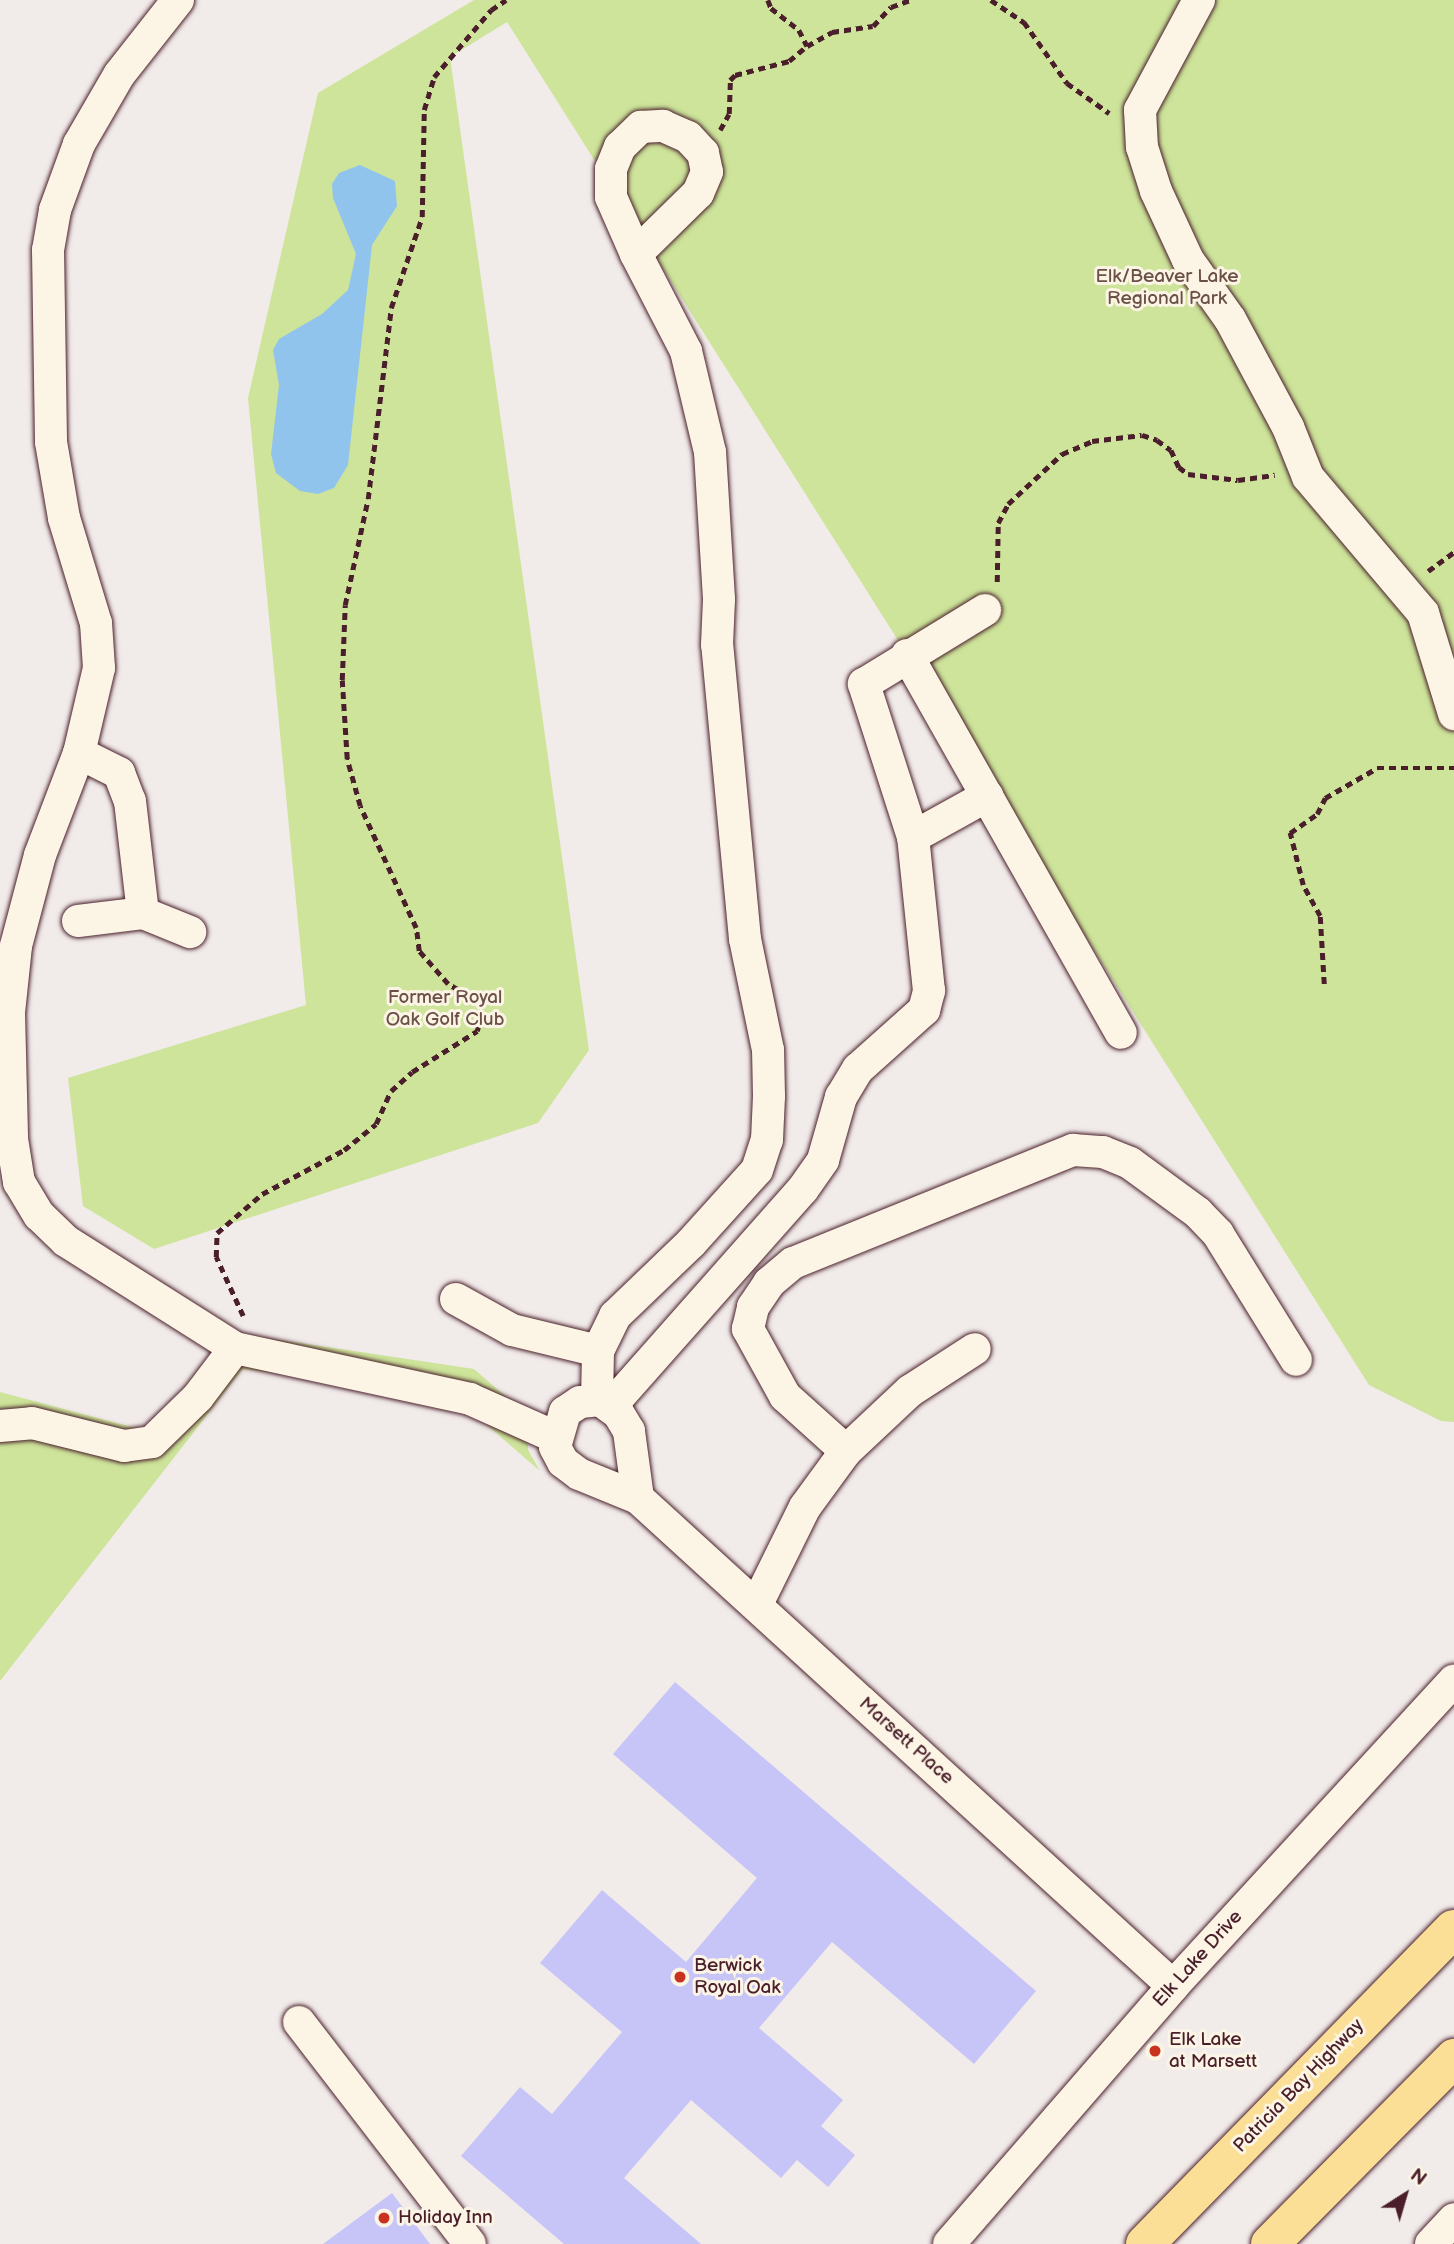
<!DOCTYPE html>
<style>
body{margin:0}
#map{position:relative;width:1454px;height:2244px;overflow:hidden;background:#f1ebe9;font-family:"Balsamiq Sans",sans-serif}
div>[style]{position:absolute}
.green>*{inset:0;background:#cde49a}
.water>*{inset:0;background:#90c4ed}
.building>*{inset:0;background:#c7c5f7}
.path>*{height:4.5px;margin-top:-2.25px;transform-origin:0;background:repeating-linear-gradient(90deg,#4a1f2b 0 7px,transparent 0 12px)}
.roads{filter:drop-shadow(0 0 2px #4a1f2b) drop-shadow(0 0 2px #4a1f2b)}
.minor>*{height:32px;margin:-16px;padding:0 16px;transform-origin:16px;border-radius:16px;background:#fcf5e5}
.highway>*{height:38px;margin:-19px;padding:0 19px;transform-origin:19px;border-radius:19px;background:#fbdf96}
.dots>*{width:19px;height:19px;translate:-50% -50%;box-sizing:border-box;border:4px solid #fcf5e5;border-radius:50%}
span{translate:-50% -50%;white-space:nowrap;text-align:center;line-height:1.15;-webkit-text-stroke:6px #fcf5e5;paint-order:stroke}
.park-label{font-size:19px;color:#6b5047}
.street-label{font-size:19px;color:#4a1f2b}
.poi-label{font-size:19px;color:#4a1f2b}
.left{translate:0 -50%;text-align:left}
.north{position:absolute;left:1370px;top:2160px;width:70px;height:70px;-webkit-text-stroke:5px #fcf5e5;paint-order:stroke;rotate:37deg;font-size:19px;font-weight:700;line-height:28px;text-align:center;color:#4a1f2b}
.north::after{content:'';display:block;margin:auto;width:24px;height:32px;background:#4a1f2b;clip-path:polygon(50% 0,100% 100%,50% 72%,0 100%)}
</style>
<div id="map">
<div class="green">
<i style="clip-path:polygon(474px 0,1454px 0,1454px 1422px,1441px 1421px,1369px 1385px,507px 22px,450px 57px,589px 1050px,538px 1123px,154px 1249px,83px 1206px,68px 1078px,306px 1005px,248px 398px,318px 93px)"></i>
<i style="clip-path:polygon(228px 1332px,474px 1369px,527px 1415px,528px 1450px,540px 1471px,458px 1400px,243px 1369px,0 1681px,0 1392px,151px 1432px)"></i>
</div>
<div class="water">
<i style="clip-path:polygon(360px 165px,395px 181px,397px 206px,372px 245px,348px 465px,334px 488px,318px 494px,300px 491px,276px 473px,271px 454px,279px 385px,273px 350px,279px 339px,322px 314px,348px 290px,356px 254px,333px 198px,332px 184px,339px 173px)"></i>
</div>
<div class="building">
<i style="clip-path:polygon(675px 1682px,1036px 1991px,974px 2064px,832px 1942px,759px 2028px,843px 2100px,821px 2126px,855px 2155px,828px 2187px,797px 2160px,781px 2178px,691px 2100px,624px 2178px,701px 2244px,564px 2244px,461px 2156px,520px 2087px,552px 2114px,622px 2032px,540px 1963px,602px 1890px,686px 1962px,757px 1878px,613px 1754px)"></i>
<i style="clip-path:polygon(392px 2193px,430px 2244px,323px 2244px)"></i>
</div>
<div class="path">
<i style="left:768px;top:0;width:9px;rotate:69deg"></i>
<i style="left:771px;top:8px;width:36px;rotate:38deg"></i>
<i style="left:799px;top:30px;width:18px;rotate:63deg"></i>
<i style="left:807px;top:46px;width:29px;rotate:-29deg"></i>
<i style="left:832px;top:32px;width:41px;rotate:-8.3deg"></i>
<i style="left:873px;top:26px;width:26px;rotate:-47deg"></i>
<i style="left:891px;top:7px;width:20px;rotate:-20deg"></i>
<i style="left:991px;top:0;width:40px;rotate:34deg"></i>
<i style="left:1024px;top:22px;width:75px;rotate:54.8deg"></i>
<i style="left:1067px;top:83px;width:52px;rotate:35.5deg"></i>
<i style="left:720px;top:130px;width:18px;rotate:-61deg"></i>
<i style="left:729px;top:114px;width:34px;rotate:-88deg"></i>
<i style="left:730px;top:80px;width:7px;rotate:-45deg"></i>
<i style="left:735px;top:75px;width:56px;rotate:-14.5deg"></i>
<i style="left:789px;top:61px;width:23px;rotate:-40deg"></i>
<i style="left:1428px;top:571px;width:32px;rotate:-36deg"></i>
<i style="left:997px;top:582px;width:59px;rotate:-89deg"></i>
<i style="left:998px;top:523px;width:21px;rotate:-62deg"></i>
<i style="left:1008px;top:504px;width:74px;rotate:-42.8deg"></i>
<i style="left:1062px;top:454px;width:33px;rotate:-23deg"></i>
<i style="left:1092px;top:441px;width:50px;rotate:-6.8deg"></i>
<i style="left:1142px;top:435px;width:16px;rotate:18deg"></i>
<i style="left:1157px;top:440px;width:17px;rotate:36deg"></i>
<i style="left:1171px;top:450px;width:19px;rotate:65deg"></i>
<i style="left:1179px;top:467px;width:11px;rotate:38deg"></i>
<i style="left:1188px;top:474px;width:50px;rotate:6.8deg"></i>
<i style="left:1238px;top:480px;width:37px;rotate:-8deg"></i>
<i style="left:1324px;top:984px;width:68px;rotate:-93.4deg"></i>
<i style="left:1320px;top:916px;width:35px;rotate:-119deg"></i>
<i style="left:1303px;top:885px;width:54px;rotate:-104deg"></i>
<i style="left:1290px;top:833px;width:33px;rotate:-35deg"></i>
<i style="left:1317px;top:814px;width:18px;rotate:-63deg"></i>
<i style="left:1325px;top:798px;width:60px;rotate:-30deg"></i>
<i style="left:1377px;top:768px;width:77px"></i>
<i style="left:243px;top:1316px;width:65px;rotate:-114.6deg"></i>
<i style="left:216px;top:1257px;width:24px;rotate:-88deg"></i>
<i style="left:217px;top:1233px;width:60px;rotate:-40.9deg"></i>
<i style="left:262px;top:1194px;width:93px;rotate:-28.2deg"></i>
<i style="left:344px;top:1150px;width:41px;rotate:-39.1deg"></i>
<i style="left:376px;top:1124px;width:36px;rotate:-66deg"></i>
<i style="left:391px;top:1091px;width:28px;rotate:-42deg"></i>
<i style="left:412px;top:1072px;width:77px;rotate:-32.2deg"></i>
<i style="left:477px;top:1031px;width:16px;rotate:-75deg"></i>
<i style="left:481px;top:1016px;width:14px;rotate:-98deg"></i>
<i style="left:479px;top:1002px;width:36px;rotate:-150deg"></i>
<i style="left:448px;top:984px;width:44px;rotate:-131.3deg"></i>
<i style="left:419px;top:951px;width:23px;rotate:-97deg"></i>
<i style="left:416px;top:928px;width:134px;rotate:-114.7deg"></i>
<i style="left:360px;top:806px;width:49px;rotate:-105.5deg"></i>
<i style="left:347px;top:759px;width:79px;rotate:-93.6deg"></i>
<i style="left:342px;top:680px;width:75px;rotate:-87.7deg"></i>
<i style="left:345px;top:605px;width:108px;rotate:-77.8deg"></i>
<i style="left:368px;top:499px;width:192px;rotate:-83.1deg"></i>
<i style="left:391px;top:308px;width:96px;rotate:-71.2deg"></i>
<i style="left:422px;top:217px;width:107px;rotate:-88.9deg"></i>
<i style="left:424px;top:110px;width:34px;rotate:-73deg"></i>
<i style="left:434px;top:77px;width:88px;rotate:-49.6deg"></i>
<i style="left:491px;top:10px;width:18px;rotate:-34deg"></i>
</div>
<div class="roads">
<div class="minor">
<i style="left:178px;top:0;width:95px;rotate:128.2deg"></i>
<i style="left:119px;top:75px;width:80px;rotate:120.1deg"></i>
<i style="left:79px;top:144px;width:70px;rotate:110deg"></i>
<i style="left:55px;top:210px;width:41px;rotate:99.9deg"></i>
<i style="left:48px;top:250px;width:192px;rotate:89.1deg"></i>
<i style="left:51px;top:442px;width:77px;rotate:80.3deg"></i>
<i style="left:64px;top:518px;width:110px;rotate:73.1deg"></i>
<i style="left:96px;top:623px;width:45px;rotate:86.2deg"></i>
<i style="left:99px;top:668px;width:87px;rotate:103.2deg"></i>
<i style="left:79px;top:753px;width:109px;rotate:110.9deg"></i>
<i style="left:40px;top:855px;width:94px;rotate:104.8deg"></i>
<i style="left:16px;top:946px;width:67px;rotate:96deg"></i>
<i style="left:9px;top:1013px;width:126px;rotate:88.6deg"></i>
<i style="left:12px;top:1139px;width:44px;rotate:80.8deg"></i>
<i style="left:19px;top:1182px;width:39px;rotate:59deg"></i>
<i style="left:39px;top:1215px;width:37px;rotate:44deg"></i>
<i style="left:66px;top:1241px;width:200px;rotate:32.3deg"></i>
<i style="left:235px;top:1348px;width:240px;rotate:12.2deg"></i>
<i style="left:470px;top:1399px;width:93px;rotate:24.1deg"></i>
<i style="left:1199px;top:0;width:125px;rotate:118.2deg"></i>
<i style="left:1140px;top:110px;width:37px;rotate:87deg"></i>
<i style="left:1142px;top:147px;width:46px;rotate:72.3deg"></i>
<i style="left:1156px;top:191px;width:76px;rotate:65.1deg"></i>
<i style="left:1188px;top:260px;width:72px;rotate:54.6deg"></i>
<i style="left:1230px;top:319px;width:123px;rotate:61.8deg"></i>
<i style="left:1288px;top:427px;width:54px;rotate:68.2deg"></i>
<i style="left:1308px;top:477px;width:178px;rotate:49.8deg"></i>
<i style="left:1423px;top:613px;width:106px;rotate:72.9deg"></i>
<i style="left:907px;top:655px;width:434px;rotate:60.5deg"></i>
<i style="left:79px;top:753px;width:45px;rotate:26.6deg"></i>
<i style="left:119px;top:773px;width:30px;rotate:69deg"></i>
<i style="left:130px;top:801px;width:113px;rotate:83.4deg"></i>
<i style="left:143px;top:913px;width:51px;rotate:22deg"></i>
<i style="left:913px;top:837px;width:85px;rotate:-29deg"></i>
<i style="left:78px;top:921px;width:65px;rotate:-7deg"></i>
<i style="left:456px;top:1299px;width:64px;rotate:29deg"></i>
<i style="left:512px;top:1330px;width:89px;rotate:13.7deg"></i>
<i style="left:597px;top:1400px;width:49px;rotate:-88.8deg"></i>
<i style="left:598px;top:1351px;width:39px;rotate:-64deg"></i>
<i style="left:615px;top:1316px;width:105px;rotate:-43.8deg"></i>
<i style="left:691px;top:1243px;width:98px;rotate:-47.9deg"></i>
<i style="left:757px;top:1170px;width:32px;rotate:-72deg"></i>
<i style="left:767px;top:1140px;width:44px;rotate:-87.4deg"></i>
<i style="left:769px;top:1096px;width:46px;rotate:-91.2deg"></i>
<i style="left:768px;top:1050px;width:113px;rotate:-101.7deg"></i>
<i style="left:745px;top:939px;width:295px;rotate:-95.4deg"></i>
<i style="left:717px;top:645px;width:46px;rotate:-87.5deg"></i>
<i style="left:719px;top:599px;width:147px;rotate:-93.5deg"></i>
<i style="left:710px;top:452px;width:104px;rotate:-103.4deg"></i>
<i style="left:686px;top:351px;width:109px;rotate:-117.3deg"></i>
<i style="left:636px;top:254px;width:62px;rotate:-113.7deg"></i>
<i style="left:611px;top:197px;width:28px;rotate:-90deg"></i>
<i style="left:611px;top:169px;width:24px;rotate:-68deg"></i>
<i style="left:620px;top:147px;width:29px;rotate:-44deg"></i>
<i style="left:641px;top:127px;width:22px;rotate:-3deg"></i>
<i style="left:663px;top:126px;width:27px;rotate:24deg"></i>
<i style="left:688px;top:137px;width:22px;rotate:47deg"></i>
<i style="left:703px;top:153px;width:19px;rotate:78deg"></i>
<i style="left:707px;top:172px;width:23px;rotate:113deg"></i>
<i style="left:698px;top:193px;width:87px;rotate:135.5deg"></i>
<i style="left:610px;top:1407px;width:291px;rotate:-48.5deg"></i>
<i style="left:803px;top:1189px;width:35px;rotate:-55deg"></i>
<i style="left:823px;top:1160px;width:66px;rotate:-74.1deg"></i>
<i style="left:841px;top:1097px;width:33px;rotate:-59deg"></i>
<i style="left:858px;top:1069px;width:89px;rotate:-41.8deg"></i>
<i style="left:924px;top:1010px;width:20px;rotate:-75deg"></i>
<i style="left:929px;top:991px;width:155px;rotate:-95.9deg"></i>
<i style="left:913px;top:837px;width:161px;rotate:-107.8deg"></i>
<i style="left:864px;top:684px;width:142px;rotate:-31.4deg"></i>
<i style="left:0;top:1426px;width:32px;rotate:-5deg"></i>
<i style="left:32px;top:1423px;width:95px;rotate:14deg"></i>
<i style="left:124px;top:1446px;width:28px;rotate:-8deg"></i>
<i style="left:152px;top:1442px;width:64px;rotate:-44.4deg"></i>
<i style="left:198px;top:1397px;width:61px;rotate:-52.9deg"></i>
<i style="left:846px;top:1451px;width:82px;rotate:-138deg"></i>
<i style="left:785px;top:1396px;width:77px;rotate:-118.9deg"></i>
<i style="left:748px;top:1329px;width:23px;rotate:-77deg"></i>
<i style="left:753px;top:1307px;width:29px;rotate:-56deg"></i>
<i style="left:769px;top:1283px;width:31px;rotate:-40deg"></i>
<i style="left:793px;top:1263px;width:302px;rotate:-22deg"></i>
<i style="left:1073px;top:1150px;width:30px;rotate:4deg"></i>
<i style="left:1103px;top:1152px;width:29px;rotate:22deg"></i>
<i style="left:1130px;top:1163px;width:84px;rotate:36.3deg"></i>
<i style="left:1198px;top:1213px;width:29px;rotate:46deg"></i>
<i style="left:1218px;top:1234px;width:148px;rotate:58.2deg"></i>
<i style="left:638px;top:1498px;width:68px;rotate:-97.7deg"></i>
<i style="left:629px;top:1431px;width:21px;rotate:-121deg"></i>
<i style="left:618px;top:1413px;width:22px;rotate:-144deg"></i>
<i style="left:600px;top:1400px;width:20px;rotate:174deg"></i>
<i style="left:580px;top:1402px;width:18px;rotate:146deg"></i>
<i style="left:565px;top:1412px;width:36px;rotate:106deg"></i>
<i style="left:555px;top:1447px;width:17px;rotate:62deg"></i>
<i style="left:563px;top:1462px;width:20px;rotate:37deg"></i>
<i style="left:579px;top:1474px;width:64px;rotate:22.1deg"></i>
<i style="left:638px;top:1498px;width:724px;rotate:42.37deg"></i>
<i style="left:757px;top:1604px;width:108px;rotate:-63.7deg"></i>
<i style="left:805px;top:1507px;width:69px;rotate:-53.8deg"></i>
<i style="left:846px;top:1451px;width:88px;rotate:-43.2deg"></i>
<i style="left:910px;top:1391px;width:77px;rotate:-32.9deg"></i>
<i style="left:299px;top:2022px;width:280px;rotate:52.4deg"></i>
<i style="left:949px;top:2244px;width:342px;rotate:-49deg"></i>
<i style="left:1173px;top:1986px;width:415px;rotate:-47.4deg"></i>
<i style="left:1431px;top:2244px;width:34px;rotate:-47deg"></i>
</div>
<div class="highway">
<i style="left:1145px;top:2244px;width:441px;rotate:-45.6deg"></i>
<i style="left:1270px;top:2244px;width:262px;rotate:-45.3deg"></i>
</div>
</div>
<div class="dots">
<i style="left:680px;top:1977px;background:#c8321e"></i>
<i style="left:1155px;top:2051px;background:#c8321e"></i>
<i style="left:384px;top:2218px;background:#c8321e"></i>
</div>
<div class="park-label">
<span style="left:1167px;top:288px">Elk/Beaver Lake<br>Regional Park</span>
<span style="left:445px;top:1009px">Former Royal<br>Oak Golf Club</span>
</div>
<div class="street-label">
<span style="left:906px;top:1741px;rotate:42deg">Marsett Place</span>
<span style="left:1198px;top:1959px;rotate:-48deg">Elk Lake Drive</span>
<span style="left:1299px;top:2086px;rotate:-46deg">Patricia Bay Highway</span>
</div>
<div class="poi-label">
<span class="left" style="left:694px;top:1977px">Berwick<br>Royal Oak</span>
<span class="left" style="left:1169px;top:2051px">Elk Lake<br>at Marsett</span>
<span class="left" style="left:398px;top:2218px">Holiday Inn</span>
</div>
<div class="north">N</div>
</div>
